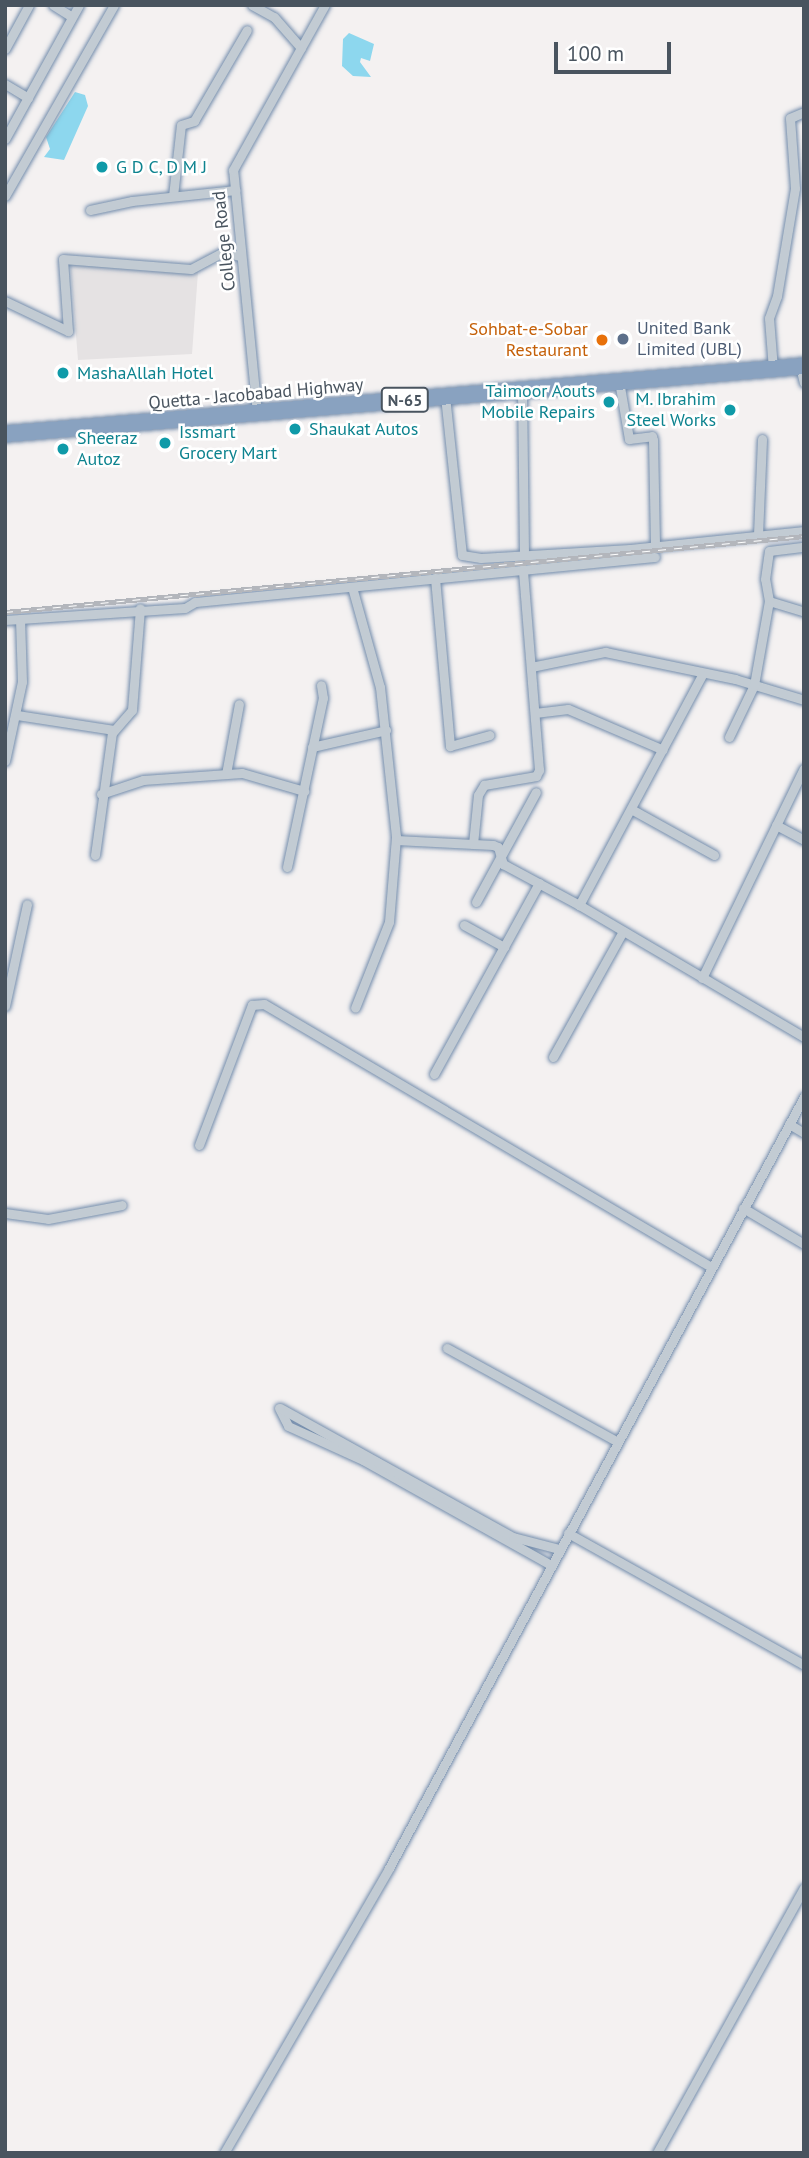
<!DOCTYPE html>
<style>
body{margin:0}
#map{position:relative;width:809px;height:2158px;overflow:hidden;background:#f4f1f1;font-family:"PT Sans",sans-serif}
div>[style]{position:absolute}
.education>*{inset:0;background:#e5e2e3}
.water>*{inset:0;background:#8dd7ee}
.roads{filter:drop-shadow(0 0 2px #748dac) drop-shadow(0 0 2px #748dac)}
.street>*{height:9px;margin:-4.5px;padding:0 4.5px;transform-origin:4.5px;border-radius:4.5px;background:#c2cbd3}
.highway>*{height:16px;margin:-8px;padding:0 8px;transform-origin:8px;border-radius:8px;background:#89a2c0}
.rail>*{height:5px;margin-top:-2.5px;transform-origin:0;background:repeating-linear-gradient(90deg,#fff 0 8px,#b3b6bc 0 16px);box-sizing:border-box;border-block:2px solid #b3b6bc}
.dots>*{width:19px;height:19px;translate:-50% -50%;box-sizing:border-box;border:4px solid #fff;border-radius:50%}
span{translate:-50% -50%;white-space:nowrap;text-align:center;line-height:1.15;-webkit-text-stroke:5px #fff;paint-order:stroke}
.shield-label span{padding:2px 5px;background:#fff;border:2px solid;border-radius:5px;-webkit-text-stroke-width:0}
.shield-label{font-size:16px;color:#49545f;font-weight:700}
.culture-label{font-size:18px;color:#0d838f}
.left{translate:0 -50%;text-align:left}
.right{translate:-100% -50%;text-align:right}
.street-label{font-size:18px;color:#49545f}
.service-label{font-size:18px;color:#4e5e75}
.food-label{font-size:18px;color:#c56008}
.frame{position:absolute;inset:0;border:7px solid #49545f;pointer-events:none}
.scale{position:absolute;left:554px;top:42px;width:117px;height:32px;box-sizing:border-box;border:4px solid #49545f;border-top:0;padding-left:9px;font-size:21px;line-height:24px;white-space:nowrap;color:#49545f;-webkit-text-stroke:5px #fff;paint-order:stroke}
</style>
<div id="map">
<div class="education">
<i style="clip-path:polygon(70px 260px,198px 272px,192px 354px,78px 360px)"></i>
</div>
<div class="water">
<i style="clip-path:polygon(349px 33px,374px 44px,370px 61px,361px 58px,360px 62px,371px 77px,353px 76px,342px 66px,343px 39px)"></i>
<i style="clip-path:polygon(75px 92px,85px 95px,88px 106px,64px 160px,44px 157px,50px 149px,46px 137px)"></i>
</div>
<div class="roads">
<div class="street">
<i style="left:53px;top:5px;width:22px;rotate:32deg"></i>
<i style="left:252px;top:5px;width:25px;rotate:29deg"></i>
<i style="left:274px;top:17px;width:41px;rotate:48.9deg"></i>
<i style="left:5px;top:49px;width:50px;rotate:-61.4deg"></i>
<i style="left:5px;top:84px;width:27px;rotate:31deg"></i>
<i style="left:5px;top:139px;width:153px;rotate:-61.1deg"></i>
<i style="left:5px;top:196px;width:220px;rotate:-60.3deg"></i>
<i style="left:173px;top:196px;width:71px;rotate:-83.6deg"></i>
<i style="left:181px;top:125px;width:14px;rotate:-17deg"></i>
<i style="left:194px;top:121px;width:105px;rotate:-59.8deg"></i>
<i style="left:90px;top:210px;width:43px;rotate:-12.1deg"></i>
<i style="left:132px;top:201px;width:104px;rotate:-6.1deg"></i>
<i style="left:5px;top:301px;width:70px;rotate:25.5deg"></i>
<i style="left:68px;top:331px;width:72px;rotate:-94deg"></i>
<i style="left:63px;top:259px;width:128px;rotate:4.5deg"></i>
<i style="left:191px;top:269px;width:36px;rotate:-28deg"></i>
<i style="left:223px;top:252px;width:18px;rotate:13deg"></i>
<i style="left:800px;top:366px;width:17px;rotate:77deg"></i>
<i style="left:773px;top:369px;width:51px;rotate:-94.5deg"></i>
<i style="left:769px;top:318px;width:23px;rotate:-70deg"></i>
<i style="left:777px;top:296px;width:109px;rotate:-80.5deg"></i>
<i style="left:795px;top:188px;width:70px;rotate:-94.1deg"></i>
<i style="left:790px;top:118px;width:15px;rotate:-23deg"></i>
<i style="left:619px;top:381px;width:59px;rotate:80.2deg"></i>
<i style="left:629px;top:439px;width:23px;rotate:-7deg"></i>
<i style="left:652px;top:436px;width:4px;rotate:76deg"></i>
<i style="left:653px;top:440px;width:105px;rotate:88.9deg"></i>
<i style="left:522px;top:390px;width:165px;rotate:89.3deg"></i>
<i style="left:445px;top:396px;width:160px;rotate:83.9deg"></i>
<i style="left:462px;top:555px;width:19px;rotate:9deg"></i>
<i style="left:481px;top:558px;width:149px;rotate:-3.5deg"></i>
<i style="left:630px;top:549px;width:175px;rotate:-5.9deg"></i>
<i style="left:257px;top:413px;width:244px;rotate:-95.6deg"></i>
<i style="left:233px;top:170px;width:189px;rotate:-60.9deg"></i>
<i style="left:758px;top:535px;width:96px;rotate:-87.6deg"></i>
<i style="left:435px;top:578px;width:169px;rotate:84.9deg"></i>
<i style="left:450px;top:746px;width:41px;rotate:-15.4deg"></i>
<i style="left:352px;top:587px;width:104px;rotate:74.4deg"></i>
<i style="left:380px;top:687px;width:151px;rotate:83.9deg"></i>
<i style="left:396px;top:837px;width:85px;rotate:94.7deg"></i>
<i style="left:389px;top:922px;width:92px;rotate:111.6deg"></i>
<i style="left:769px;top:601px;width:37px;rotate:17deg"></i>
<i style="left:5px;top:620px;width:180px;rotate:-3.8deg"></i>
<i style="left:185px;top:608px;width:12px;rotate:-31deg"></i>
<i style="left:195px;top:602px;width:462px;rotate:-5.6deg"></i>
<i style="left:531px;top:667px;width:76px;rotate:-11.5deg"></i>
<i style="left:605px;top:652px;width:133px;rotate:11.7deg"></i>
<i style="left:735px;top:679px;width:72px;rotate:16.9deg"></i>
<i style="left:702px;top:675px;width:261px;rotate:118.1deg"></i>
<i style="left:579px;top:905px;width:261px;rotate:30.4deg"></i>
<i style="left:535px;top:713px;width:33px;rotate:-7deg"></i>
<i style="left:568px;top:709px;width:103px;rotate:23.3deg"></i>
<i style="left:17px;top:715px;width:98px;rotate:8.8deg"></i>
<i style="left:729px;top:737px;width:58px;rotate:-64.3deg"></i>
<i style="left:754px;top:685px;width:85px;rotate:-79.9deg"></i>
<i style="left:769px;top:601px;width:22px;rotate:-100deg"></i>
<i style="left:765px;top:579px;width:28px;rotate:-82deg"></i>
<i style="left:769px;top:551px;width:35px;rotate:-7deg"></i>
<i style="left:312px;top:747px;width:76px;rotate:-12.9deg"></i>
<i style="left:5px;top:761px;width:81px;rotate:-77.9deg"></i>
<i style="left:22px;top:682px;width:63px;rotate:-91.8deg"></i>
<i style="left:226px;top:774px;width:71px;rotate:-79.5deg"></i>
<i style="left:101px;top:794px;width:44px;rotate:-18.4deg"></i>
<i style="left:143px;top:780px;width:99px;rotate:-4deg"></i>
<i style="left:242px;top:773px;width:65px;rotate:16.2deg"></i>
<i style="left:631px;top:809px;width:95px;rotate:29deg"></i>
<i style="left:776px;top:825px;width:32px;rotate:28deg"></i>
<i style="left:396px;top:840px;width:97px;rotate:3deg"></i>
<i style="left:493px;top:845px;width:5px;rotate:22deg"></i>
<i style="left:498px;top:847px;width:18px;rotate:74deg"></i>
<i style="left:503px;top:864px;width:86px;rotate:28.3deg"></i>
<i style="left:473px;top:844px;width:49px;rotate:-84.2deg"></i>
<i style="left:478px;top:795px;width:12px;rotate:-59deg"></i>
<i style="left:484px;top:785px;width:53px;rotate:-9.8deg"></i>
<i style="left:536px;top:776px;width:7px;rotate:-63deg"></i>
<i style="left:539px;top:770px;width:201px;rotate:-94.6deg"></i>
<i style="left:95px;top:855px;width:123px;rotate:-82.1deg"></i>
<i style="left:112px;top:733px;width:30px;rotate:-49deg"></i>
<i style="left:132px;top:710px;width:102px;rotate:-85.5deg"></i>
<i style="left:287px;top:867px;width:173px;rotate:-78deg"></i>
<i style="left:323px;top:698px;width:13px;rotate:-99deg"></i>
<i style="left:476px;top:902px;width:125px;rotate:-61.4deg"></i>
<i style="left:464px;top:925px;width:46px;rotate:28.8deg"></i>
<i style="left:702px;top:978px;width:233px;rotate:-64.1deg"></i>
<i style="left:5px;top:1006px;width:104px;rotate:-77.8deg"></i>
<i style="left:553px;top:1057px;width:144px;rotate:-60.9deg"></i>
<i style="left:434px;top:1074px;width:218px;rotate:-61.2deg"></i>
<i style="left:789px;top:1124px;width:17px;rotate:31deg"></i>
<i style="left:199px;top:1145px;width:150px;rotate:-69.3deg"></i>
<i style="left:252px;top:1005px;width:12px;rotate:-5deg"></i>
<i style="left:264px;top:1004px;width:519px;rotate:30.47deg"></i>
<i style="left:743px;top:1208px;width:71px;rotate:30.5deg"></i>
<i style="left:5px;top:1213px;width:43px;rotate:7.9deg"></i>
<i style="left:48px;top:1219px;width:75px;rotate:-10.7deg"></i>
<i style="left:447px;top:1348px;width:193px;rotate:28.8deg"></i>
<i style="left:279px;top:1408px;width:20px;rotate:63deg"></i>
<i style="left:288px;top:1426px;width:82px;rotate:24.4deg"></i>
<i style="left:363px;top:1460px;width:215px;rotate:29.2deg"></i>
<i style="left:280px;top:1408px;width:266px;rotate:29deg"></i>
<i style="left:513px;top:1537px;width:48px;rotate:14.6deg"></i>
<i style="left:568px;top:1533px;width:270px;rotate:29.2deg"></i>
<i style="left:224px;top:2153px;width:329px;rotate:-59.9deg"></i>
<i style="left:389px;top:1868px;width:876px;rotate:-61.71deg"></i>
<i style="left:657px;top:2153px;width:303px;rotate:-61deg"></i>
</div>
<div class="highway">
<i style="left:5px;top:434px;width:802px;rotate:-4.86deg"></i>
</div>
</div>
<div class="rail">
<i style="left:5px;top:612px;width:803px;rotate:-5.43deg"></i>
</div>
<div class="dots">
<i style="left:102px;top:167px;background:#0f9aa8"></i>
<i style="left:623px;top:339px;background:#5c6f8a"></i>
<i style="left:602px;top:340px;background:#e8710a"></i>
<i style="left:63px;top:373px;background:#0f9aa8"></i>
<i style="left:609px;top:402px;background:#0f9aa8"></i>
<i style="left:730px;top:410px;background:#0f9aa8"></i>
<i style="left:295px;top:429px;background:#0f9aa8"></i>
<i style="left:165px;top:443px;background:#0f9aa8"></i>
<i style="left:63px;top:449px;background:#0f9aa8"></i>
</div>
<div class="shield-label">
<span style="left:405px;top:400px">N-65</span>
</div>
<div class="culture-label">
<span class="left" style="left:116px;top:167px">G D C, D M J</span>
<span class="left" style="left:77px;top:373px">MashaAllah Hotel</span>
<span class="right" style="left:595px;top:402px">Taimoor Aouts<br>Mobile Repairs</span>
<span class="right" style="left:716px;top:410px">M. Ibrahim<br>Steel Works</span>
<span class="left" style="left:309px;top:429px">Shaukat Autos</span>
<span class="left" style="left:179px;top:443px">Issmart<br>Grocery Mart</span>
<span class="left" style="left:77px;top:449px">Sheeraz<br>Autoz</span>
</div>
<div class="street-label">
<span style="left:224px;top:241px;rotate:-96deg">College Road</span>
<span style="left:256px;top:394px;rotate:-5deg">Quetta - Jacobabad Highway</span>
</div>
<div class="service-label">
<span class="left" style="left:637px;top:339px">United Bank<br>Limited (UBL)</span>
</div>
<div class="food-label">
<span class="right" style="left:588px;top:340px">Sohbat-e-Sobar<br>Restaurant</span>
</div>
<div class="frame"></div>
<div class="scale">100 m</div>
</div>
